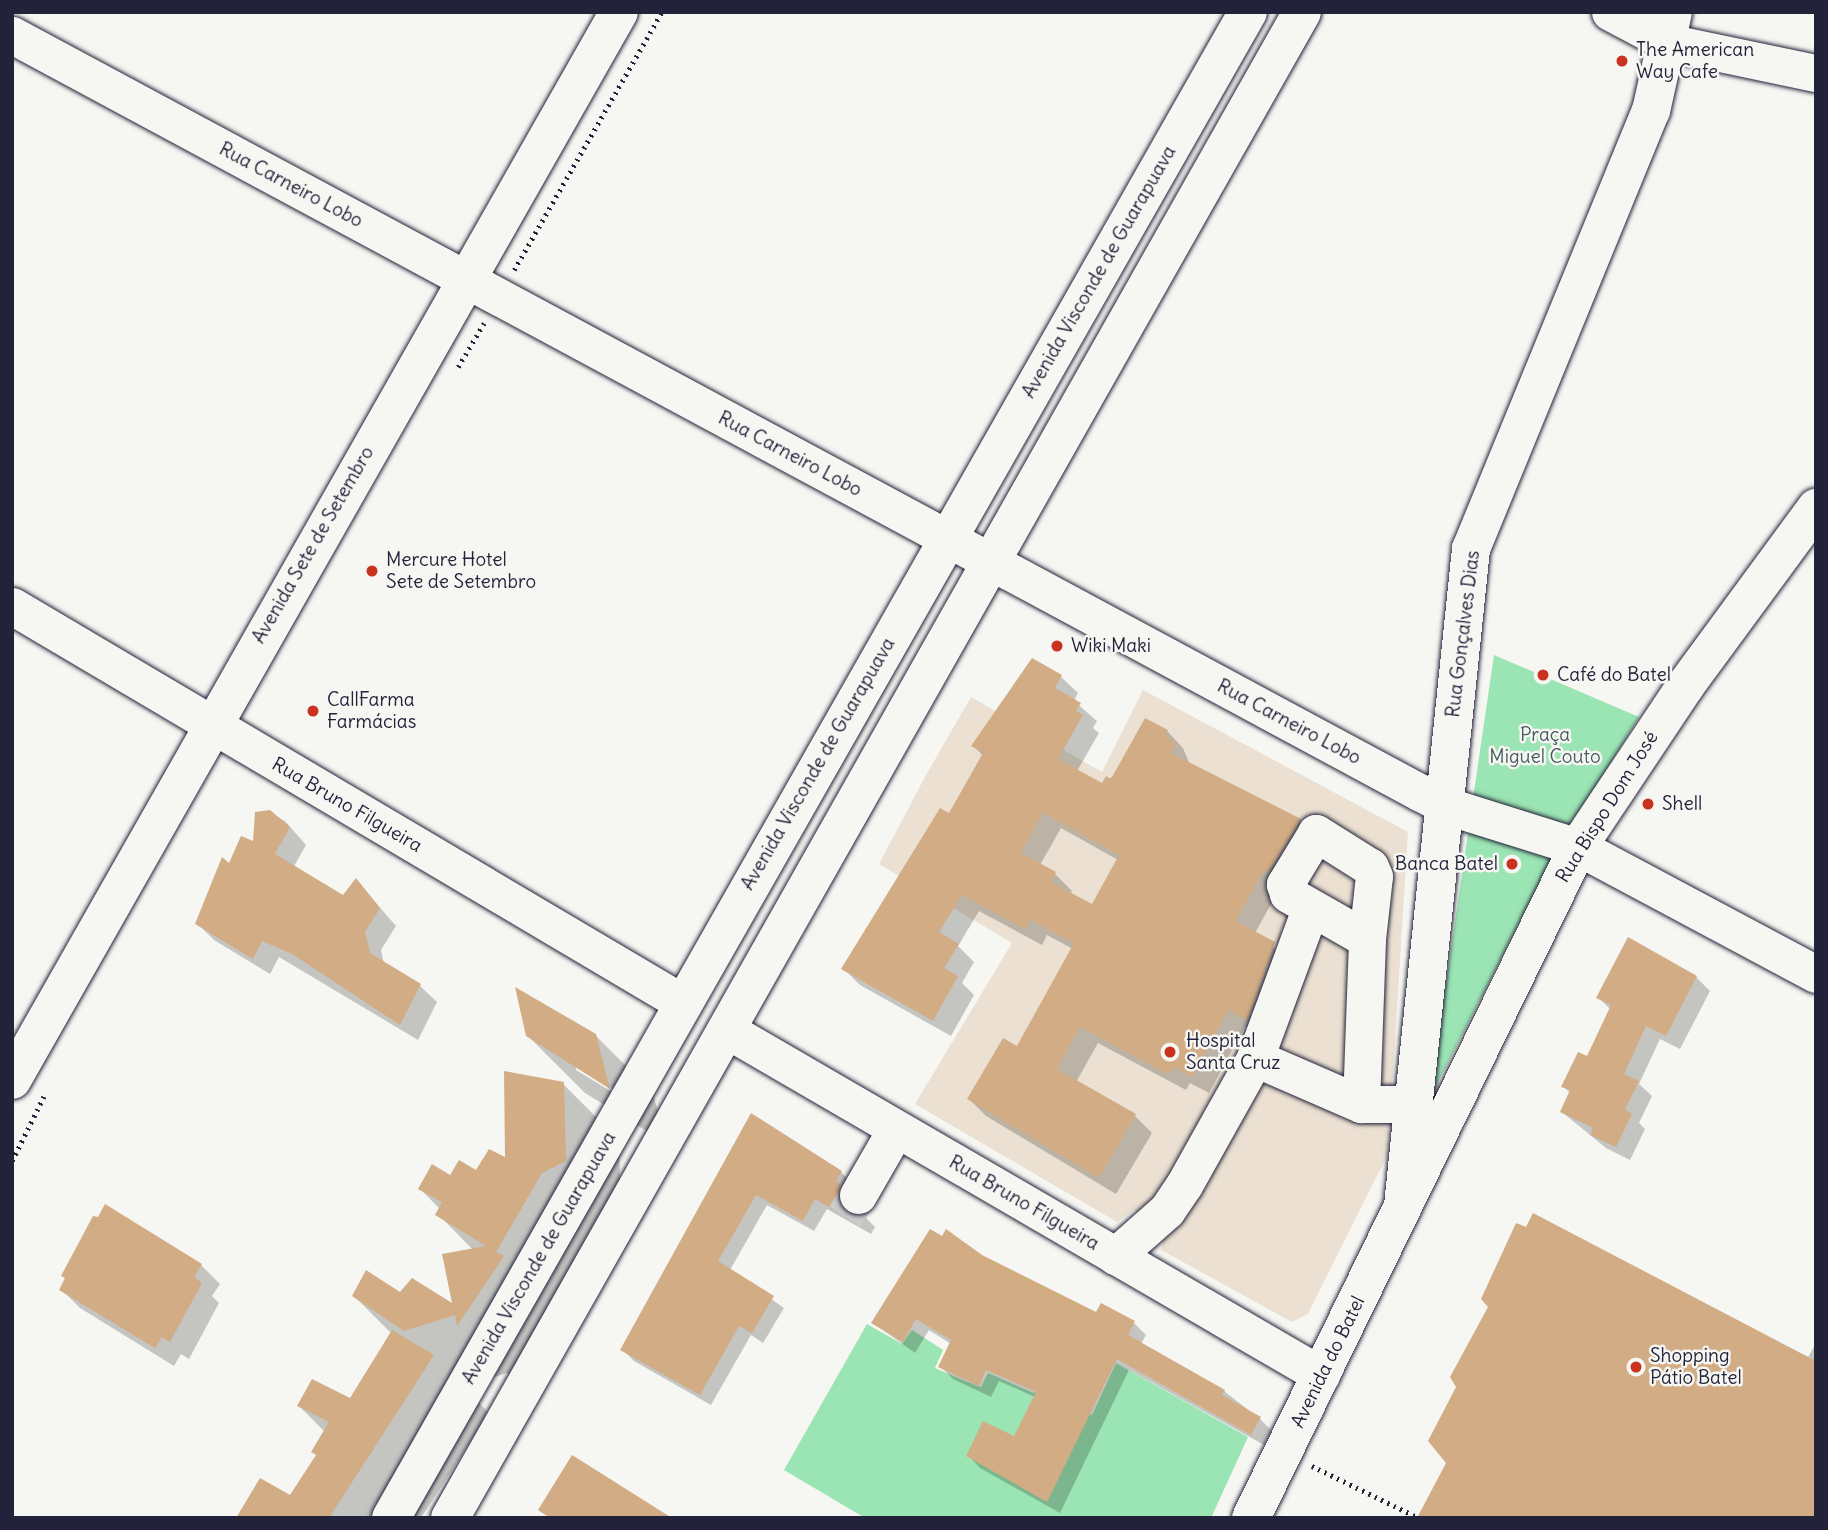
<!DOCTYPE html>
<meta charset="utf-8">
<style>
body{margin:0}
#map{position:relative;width:1828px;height:1530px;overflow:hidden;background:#f6f6f2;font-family:Delius,sans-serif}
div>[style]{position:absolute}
.built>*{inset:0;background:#ebe0d1}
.green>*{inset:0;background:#9be4b3}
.shadow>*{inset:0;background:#0003}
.building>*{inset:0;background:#d2ac84}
.minor-tunnel>*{height:37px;margin-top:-18.5px;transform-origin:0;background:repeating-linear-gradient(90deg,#cccccd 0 37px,transparent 0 55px)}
.path>*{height:4.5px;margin-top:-2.25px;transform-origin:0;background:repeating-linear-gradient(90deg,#22223b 0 2px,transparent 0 7px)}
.roads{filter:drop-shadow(0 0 2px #22223b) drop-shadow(0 0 2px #22223b)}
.minor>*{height:37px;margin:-18.5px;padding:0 18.5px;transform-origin:18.5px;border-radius:18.5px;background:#f6f6f2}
.major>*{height:38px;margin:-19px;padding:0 19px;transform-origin:19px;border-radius:19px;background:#f6f6f2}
.dots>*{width:19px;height:19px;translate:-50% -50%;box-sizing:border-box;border:4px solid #f6f6f2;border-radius:50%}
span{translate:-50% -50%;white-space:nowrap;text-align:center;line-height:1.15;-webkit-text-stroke:5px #f6f6f2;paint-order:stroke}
.poi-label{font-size:19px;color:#22223b}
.left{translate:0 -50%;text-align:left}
.right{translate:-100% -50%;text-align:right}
.street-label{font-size:19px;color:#22223b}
.park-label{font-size:19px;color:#465c5f}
.frame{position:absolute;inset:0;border:14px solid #22223b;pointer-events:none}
</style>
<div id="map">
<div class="built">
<i style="clip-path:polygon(1143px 690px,1408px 832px,1388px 1154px,1308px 1314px,1292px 1322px,1161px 1250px,1165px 1227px,1134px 1210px,1117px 1222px,915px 1104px,1012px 943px,879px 864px,925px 777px,971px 697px,1102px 772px)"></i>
</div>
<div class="green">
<i style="clip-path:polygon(1494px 655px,1639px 717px,1553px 856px,1429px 1100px)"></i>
<i style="clip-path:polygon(867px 1324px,902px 1344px,912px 1330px,943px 1350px,935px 1368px,963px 1380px,981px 1387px,988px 1373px,1034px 1393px,1039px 1389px,1092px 1415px,1116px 1363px,1248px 1437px,1211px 1518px,865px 1518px,784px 1470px)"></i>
</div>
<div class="shadow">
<i style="clip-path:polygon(evenodd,1032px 660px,1061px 677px,1078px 693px,1074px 701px,1097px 721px,1093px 728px,1099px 733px,1077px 771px,1102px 785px,1167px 731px,1183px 748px,1190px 765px,1300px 820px,1317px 837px,1281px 886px,1255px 933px,1291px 961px,1264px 1036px,1245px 1026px,1209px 1093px,1190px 1083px,1186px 1090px,1098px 1043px,1076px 1082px,1135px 1116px,1152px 1133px,1116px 1194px,986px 1116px,969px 1099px,1018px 1049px,1073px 949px,1047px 935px,1042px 945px,979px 911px,958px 946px,974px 962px,962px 983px,974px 995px,951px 1036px,860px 985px,843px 968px,950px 815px,983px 756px,974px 746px,1032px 660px,1061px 828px,1118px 860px,1093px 907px,1070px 894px,1072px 891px,1055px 874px,1040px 865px,1061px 828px)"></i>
<i style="clip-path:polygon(269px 812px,285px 821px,306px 845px,293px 868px,343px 897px,356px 880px,396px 926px,381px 950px,384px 964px,420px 986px,437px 1002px,418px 1040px,279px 957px,270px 974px,214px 940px,197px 923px,230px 865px,255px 843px)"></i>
<i style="clip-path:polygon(1696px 977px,1710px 991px,1680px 1049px,1660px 1039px,1639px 1084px,1652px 1096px,1639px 1123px,1645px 1129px,1630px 1160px,1606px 1148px,1562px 1112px,1571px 1094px,1563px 1086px,1588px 1059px,1611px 1010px,1598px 997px)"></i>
<i style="clip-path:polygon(evenodd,527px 1035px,595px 1035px,653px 1093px,666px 1143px,585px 1093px,527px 1035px,576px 1066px,618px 1092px,617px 1095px,576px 1070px,576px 1066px)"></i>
<i style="clip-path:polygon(563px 1084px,619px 1140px,621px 1217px,515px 1381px,507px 1373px,463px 1387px,489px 1413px,421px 1518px,241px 1518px,290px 1498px,317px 1456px,325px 1432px,299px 1406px,351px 1400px,392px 1334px,354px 1296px,400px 1294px,455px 1306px,473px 1250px,438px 1214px,440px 1209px,420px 1189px,507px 1160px)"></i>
<i style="clip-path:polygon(751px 1116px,841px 1172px,852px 1183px,850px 1215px,864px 1216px,875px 1227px,871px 1234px,827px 1209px,814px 1231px,767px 1205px,730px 1270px,784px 1308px,763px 1343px,751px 1335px,711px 1405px,634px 1361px,623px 1350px)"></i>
<i style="clip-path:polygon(981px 1256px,1097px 1314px,1134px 1323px,1146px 1335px,1141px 1344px,1224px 1391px,1260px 1419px,1272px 1431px,1264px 1445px,1129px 1370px,1060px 1513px,980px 1468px,968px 1455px,1014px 1438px,1035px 1397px,999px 1381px,991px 1397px,953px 1379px,941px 1367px,951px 1344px,929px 1330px,915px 1353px,873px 1323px)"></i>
<i style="clip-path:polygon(201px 1265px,220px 1284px,212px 1296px,219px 1303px,189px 1359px,181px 1354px,174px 1366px,80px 1308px,61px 1289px)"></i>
<i style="clip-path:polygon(1816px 1343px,1816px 1518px,1807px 1359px)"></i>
</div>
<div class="building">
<i style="clip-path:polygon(evenodd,1032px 658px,1062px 675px,1055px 688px,1081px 703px,1076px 711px,1083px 715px,1058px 759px,1102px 783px,1106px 776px,1111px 779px,1145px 718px,1168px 730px,1164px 736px,1176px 743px,1171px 753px,1301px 819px,1268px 872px,1264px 870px,1236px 921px,1275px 942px,1247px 1020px,1228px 1010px,1192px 1077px,1173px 1067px,1169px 1075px,1080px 1027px,1057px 1069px,1136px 1114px,1099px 1178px,967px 1099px,1003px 1038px,1017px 1046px,1074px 943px,1030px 920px,1025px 929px,962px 895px,939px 932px,959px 944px,944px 968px,958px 976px,933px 1021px,841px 969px,940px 808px,949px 813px,983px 753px,971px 746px,1032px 658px,1043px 813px,1119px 855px,1092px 904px,1051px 882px,1056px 872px,1021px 853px,1043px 813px)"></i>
<i style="clip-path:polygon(270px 810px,290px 827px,275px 854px,343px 895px,356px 878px,380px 908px,365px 932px,370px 953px,421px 984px,400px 1025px,292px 954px,262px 941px,253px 959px,195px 924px,222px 857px,229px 863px,241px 836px,253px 841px,255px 812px)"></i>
<i style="clip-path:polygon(1628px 937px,1697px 976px,1666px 1036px,1646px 1026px,1624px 1074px,1639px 1081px,1625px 1110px,1632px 1114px,1616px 1147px,1590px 1135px,1593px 1128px,1560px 1112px,1570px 1090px,1561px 1087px,1578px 1052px,1587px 1056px,1611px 1005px,1596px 998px)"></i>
<i style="clip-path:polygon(515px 987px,596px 1034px,610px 1089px,526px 1036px)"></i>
<i style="clip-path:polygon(504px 1071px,564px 1082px,566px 1161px,542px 1173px,496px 1252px,435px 1215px,442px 1202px,418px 1189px,432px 1164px,450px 1175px,459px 1160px,476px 1170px,489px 1149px,505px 1157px)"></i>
<i style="clip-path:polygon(751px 1113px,842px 1171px,836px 1181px,840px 1184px,840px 1205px,848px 1213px,865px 1214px,859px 1224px,815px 1199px,803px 1221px,756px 1195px,718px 1261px,774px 1296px,752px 1333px,739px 1326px,700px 1395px,620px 1350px)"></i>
<i style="clip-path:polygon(105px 1204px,202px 1264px,194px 1277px,202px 1283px,170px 1342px,162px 1337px,155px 1348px,59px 1290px,65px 1278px,61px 1276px,93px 1216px,98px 1217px)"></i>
<i style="clip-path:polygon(1533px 1213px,1816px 1361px,1816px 1518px,1417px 1518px,1446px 1463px,1428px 1441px,1456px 1387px,1450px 1377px,1488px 1307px,1481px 1299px,1516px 1223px,1526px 1227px)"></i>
<i style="clip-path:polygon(930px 1229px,942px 1236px,946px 1229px,982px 1255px,1096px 1312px,1101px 1303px,1135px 1321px,1128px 1335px,1225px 1390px,1222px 1395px,1261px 1417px,1251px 1435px,1117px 1359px,1047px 1502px,966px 1456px,983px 1421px,1014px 1436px,1036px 1392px,986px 1370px,979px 1386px,938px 1367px,951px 1340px,916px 1319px,903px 1342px,871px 1323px)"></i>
<i style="clip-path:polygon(486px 1246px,504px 1256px,457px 1326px,455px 1315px,404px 1331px,352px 1296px,366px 1270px,400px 1292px,412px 1278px,452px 1303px,442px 1254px)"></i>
<i style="clip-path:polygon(392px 1330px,434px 1355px,329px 1518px,236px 1518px,260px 1478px,290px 1495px,316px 1455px,311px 1452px,329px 1422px,297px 1406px,312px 1379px,350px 1398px)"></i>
<i style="clip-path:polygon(572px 1455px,672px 1518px,550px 1518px,538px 1510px)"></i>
</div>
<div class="minor-tunnel">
<i style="left:845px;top:1216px;width:25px;rotate:-58deg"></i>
</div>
<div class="path">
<i style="left:514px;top:270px;width:297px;rotate:-60.2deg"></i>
<i style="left:458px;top:367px;width:51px;rotate:-59.4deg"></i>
<i style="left:12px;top:1161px;width:72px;rotate:-63.8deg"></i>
<i style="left:1312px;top:1466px;width:117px;rotate:25.9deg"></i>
</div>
<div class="roads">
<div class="minor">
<i style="left:1610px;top:12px;width:64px;rotate:27.8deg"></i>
<i style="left:1667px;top:42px;width:152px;rotate:11.8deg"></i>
<i style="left:12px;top:35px;width:1598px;rotate:28.28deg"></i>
<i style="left:1419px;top:792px;width:28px;rotate:27deg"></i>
<i style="left:1444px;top:805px;width:140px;rotate:17.4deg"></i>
<i style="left:1578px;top:847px;width:270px;rotate:28.1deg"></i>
<i style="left:12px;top:606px;width:780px;rotate:30.61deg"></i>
<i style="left:727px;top:1030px;width:687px;rotate:30.15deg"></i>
<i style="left:1255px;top:1058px;width:116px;rotate:23.5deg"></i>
<i style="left:1361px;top:1104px;width:50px"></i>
<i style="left:1361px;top:1104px;width:165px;rotate:-87.9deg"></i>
<i style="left:1367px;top:939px;width:63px;rotate:-83.7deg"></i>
<i style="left:1374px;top:876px;width:10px;rotate:-114deg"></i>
<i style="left:1370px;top:867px;width:64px;rotate:-147.8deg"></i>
<i style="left:1316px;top:833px;width:60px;rotate:121.3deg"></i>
<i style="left:1285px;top:884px;width:10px;rotate:73deg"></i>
<i style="left:1288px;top:894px;width:91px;rotate:29.7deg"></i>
<i style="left:858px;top:1195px;width:76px;rotate:-60.1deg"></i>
<i style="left:1115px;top:1256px;width:69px;rotate:-41.5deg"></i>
<i style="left:1167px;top:1210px;width:30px;rotate:-56deg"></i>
<i style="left:1184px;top:1185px;width:145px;rotate:-60.8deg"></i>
<i style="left:1255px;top:1058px;width:159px;rotate:-69.7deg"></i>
</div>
<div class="major">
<i style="left:12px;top:1080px;width:1228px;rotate:-60.39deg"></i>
<i style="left:1403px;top:1206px;width:661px;rotate:-84.09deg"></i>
<i style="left:1471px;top:549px;width:474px;rotate:-67.7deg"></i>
<i style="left:1651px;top:111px;width:101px;rotate:-77.5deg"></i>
<i style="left:391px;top:1518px;width:1733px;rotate:-60.36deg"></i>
<i style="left:450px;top:1518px;width:1730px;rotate:-60.5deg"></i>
<i style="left:1251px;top:1518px;width:746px;rotate:-64.02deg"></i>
<i style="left:1578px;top:847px;width:195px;rotate:-56.3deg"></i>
<i style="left:1686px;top:685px;width:220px;rotate:-53.7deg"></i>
</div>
</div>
<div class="dots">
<i style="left:1622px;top:61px;background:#c8321e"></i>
<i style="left:372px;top:571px;background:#c8321e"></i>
<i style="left:1057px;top:646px;background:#c8321e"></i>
<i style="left:1543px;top:675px;background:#c8321e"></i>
<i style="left:313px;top:711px;background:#c8321e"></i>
<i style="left:1648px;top:804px;background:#c8321e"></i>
<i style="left:1512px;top:864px;background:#c8321e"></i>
<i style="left:1170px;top:1052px;background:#c8321e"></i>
<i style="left:1636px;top:1367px;background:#c8321e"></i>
</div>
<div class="poi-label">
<span class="left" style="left:1636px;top:61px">The American<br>Way Cafe</span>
<span class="left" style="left:386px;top:571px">Mercure Hotel<br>Sete de Setembro</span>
<span class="left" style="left:1071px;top:646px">Wiki Maki</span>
<span class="left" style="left:1557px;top:675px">Café do Batel</span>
<span class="left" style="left:327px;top:711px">CallFarma<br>Farmácias</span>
<span class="left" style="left:1662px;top:804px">Shell</span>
<span class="right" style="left:1498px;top:864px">Banca Batel</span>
<span class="left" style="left:1186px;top:1052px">Hospital<br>Santa Cruz</span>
<span class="left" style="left:1650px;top:1367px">Shopping<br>Pátio Batel</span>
</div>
<div class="street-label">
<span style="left:291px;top:185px;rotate:28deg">Rua Carneiro Lobo</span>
<span style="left:1099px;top:272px;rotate:-60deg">Avenida Visconde de Guarapuava</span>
<span style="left:790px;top:454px;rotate:28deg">Rua Carneiro Lobo</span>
<span style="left:313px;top:545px;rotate:-60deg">Avenida Sete de Setembro</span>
<span style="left:1463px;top:634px;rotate:-83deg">Rua Gonçalves Dias</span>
<span style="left:1289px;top:722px;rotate:28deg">Rua Carneiro Lobo</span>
<span style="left:818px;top:764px;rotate:-60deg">Avenida Visconde de Guarapuava</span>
<span style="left:347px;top:805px;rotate:30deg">Rua Bruno Filgueira</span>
<span style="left:1607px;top:807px;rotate:-58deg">Rua Bispo Dom José</span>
<span style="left:1024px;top:1203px;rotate:30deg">Rua Bruno Filgueira</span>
<span style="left:539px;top:1258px;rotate:-60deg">Avenida Visconde de Guarapuava</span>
<span style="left:1328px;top:1362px;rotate:-64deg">Avenida do Batel</span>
</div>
<div class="park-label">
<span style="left:1545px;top:746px">Praça<br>Miguel Couto</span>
</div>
<div class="frame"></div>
</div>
